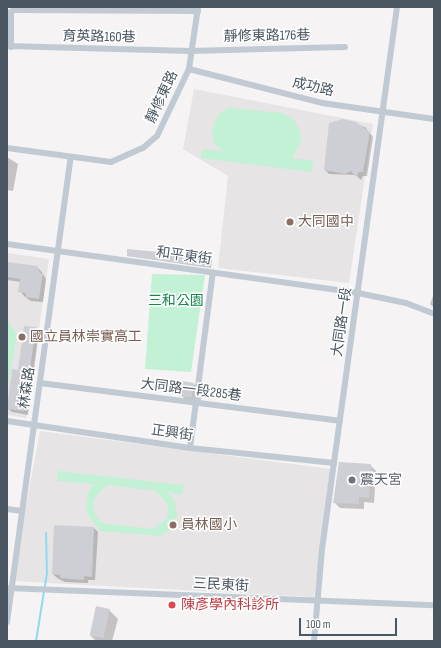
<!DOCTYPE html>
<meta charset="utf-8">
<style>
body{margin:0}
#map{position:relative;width:441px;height:648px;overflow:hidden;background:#f5f3f3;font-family:"Sofia Sans Condensed","Noto Sans TC",sans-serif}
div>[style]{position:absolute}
.education>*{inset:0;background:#e6e4e5}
.green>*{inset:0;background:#c3f1d5}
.shadow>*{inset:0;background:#0003}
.stream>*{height:2px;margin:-1px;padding:0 1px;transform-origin:1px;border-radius:1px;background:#90daee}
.building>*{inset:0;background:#cdcfd5;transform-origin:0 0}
.minor>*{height:6px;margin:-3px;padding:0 3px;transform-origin:3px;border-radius:3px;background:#c1cad2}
.dots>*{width:11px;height:11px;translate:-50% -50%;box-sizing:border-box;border:2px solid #fff;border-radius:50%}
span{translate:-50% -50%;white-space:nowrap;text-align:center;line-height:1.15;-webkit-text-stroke:3px #fff;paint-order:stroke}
.street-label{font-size:14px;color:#4a5661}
.education-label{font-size:14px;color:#785e54}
.left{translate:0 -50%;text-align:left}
.park-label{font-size:14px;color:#17864f}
.worship-label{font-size:14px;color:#5b616d}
.health-label{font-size:14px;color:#be3a42}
.frame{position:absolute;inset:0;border:8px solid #4a5661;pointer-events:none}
.scale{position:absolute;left:299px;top:618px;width:98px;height:18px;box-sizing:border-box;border:2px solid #4a5661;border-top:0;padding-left:5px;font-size:12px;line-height:14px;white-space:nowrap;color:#4a5661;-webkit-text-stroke:3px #fff;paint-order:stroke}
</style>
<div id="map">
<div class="education">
<i style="clip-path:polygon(194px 89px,373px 124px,349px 283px,218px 268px,228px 176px,183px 149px)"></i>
<i style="clip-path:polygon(7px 253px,49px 259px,26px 418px,7px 415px)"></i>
<i style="clip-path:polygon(40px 431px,331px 469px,314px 597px,12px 581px)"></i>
</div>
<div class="green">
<i style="clip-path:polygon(229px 108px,283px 113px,294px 120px,300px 131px,301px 141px,292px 158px,313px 161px,312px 172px,201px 158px,202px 149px,223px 151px,214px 144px,212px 134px,214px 123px,220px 113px)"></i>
<i style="clip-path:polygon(152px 274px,205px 275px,191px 372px,145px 369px)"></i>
<i style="clip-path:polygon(7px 319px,17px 335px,7px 392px)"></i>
<i style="clip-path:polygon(evenodd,58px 471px,184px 485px,182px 495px,168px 492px,175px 503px,177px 517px,168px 531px,160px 536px,100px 531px,87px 513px,85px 506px,89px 490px,95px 484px,57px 481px,58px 471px,108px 485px,156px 491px,168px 505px,167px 518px,154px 529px,107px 524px,100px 521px,95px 514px,93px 503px,98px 494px,108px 485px)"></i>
</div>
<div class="shadow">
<i style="clip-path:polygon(343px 120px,365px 127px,373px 137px,367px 176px,363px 176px,361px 180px,356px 175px,329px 174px,325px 170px)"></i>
<i style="clip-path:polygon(7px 157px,18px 164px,13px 191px,7px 190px)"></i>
<i style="clip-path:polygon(128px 256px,211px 258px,212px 259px,211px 268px)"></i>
<i style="clip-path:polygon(7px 263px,37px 267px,41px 271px,46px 279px,43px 302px,31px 301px,24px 296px,20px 291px,21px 282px,7px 280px)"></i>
<i style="clip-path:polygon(434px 293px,434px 308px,430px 304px)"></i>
<i style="clip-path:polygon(35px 328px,39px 332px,28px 415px,12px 412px,7px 408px)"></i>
<i style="clip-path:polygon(194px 384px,202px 392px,200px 405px,190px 404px,181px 395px)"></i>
<i style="clip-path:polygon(370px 465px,376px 471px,374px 503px,364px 502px,364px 509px,340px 508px,334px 502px)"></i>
<i style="clip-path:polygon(94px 528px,98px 532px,95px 580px,88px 580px,88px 583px,65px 582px,57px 578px,53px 574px)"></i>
<i style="clip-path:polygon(109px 610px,118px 619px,112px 641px,96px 641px,90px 635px)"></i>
</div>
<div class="stream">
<i style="left:36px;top:641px;width:69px;rotate:-80.8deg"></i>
<i style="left:47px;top:573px;width:40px;rotate:-91.4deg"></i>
</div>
<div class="building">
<i style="clip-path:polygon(343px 119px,356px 122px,370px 132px,363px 172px,359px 172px,356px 177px,351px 171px,345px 174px,324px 170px,329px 123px)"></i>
<i style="clip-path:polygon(127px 249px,211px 257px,210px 267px,127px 256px)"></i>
<i style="clip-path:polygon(7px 262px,37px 266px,40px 273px,43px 273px,39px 299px,26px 297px,26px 293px,18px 292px,20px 279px,7px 277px)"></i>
<i style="clip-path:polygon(24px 326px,36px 327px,24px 411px,7px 409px,12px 369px,18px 370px)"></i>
<i style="left:182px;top:381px;width:12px;height:15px;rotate:9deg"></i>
<i style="clip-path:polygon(339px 462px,371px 464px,369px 498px,359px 497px,359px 504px,333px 503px)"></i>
<i style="clip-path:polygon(54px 525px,94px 527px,92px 577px,84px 576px,84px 580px,60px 578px,60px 575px,52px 574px)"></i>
<i style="left:96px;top:606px;width:14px;height:30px;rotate:12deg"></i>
</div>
<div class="minor">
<i style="left:7px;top:46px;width:183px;rotate:1.6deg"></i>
<i style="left:190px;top:51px;width:155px;rotate:-1.5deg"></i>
<i style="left:11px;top:47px;width:35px;rotate:-90deg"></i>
<i style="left:11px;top:12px;width:4px;rotate:-34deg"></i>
<i style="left:14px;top:10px;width:184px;rotate:0.3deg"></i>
<i style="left:189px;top:69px;width:137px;rotate:14.3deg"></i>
<i style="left:322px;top:103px;width:113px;rotate:8.1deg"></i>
<i style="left:7px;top:148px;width:105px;rotate:7.7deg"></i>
<i style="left:111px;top:162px;width:35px;rotate:-24deg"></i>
<i style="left:143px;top:148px;width:18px;rotate:-41deg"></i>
<i style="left:157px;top:136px;width:74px;rotate:-64.5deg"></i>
<i style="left:189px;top:69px;width:63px;rotate:-81.7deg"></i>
<i style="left:7px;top:244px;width:354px;rotate:7.9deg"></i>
<i style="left:358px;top:293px;width:49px;rotate:11.8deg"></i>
<i style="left:406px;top:303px;width:30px;rotate:21deg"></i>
<i style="left:40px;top:383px;width:302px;rotate:7.2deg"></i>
<i style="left:7px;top:421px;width:185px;rotate:8.4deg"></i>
<i style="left:190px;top:448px;width:145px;rotate:5.9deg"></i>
<i style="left:190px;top:448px;width:177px;rotate:-82.6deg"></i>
<i style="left:7px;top:509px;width:15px;rotate:8deg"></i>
<i style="left:7px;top:588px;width:427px;rotate:2.3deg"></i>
<i style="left:7px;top:622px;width:469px;rotate:-82.2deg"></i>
<i style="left:314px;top:641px;width:92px;rotate:-85deg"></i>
<i style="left:322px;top:549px;width:547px;rotate:-82.12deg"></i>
</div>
<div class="dots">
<i style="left:290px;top:222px;background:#8d6e63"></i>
<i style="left:22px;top:337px;background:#8d6e63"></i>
<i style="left:352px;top:480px;background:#6b7280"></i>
<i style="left:173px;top:525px;background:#8d6e63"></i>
<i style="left:172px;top:605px;background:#e0444e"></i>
</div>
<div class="street-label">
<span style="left:267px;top:36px;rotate:-1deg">靜修東路176巷</span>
<span style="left:99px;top:37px;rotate:1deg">育英路160巷</span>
<span style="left:313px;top:87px;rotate:13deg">成功路</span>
<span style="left:162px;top:97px;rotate:-65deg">靜修東路</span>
<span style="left:184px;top:256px;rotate:8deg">和平東街</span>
<span style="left:342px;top:322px;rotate:-82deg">大同路一段</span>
<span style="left:27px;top:388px;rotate:-82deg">林森路</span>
<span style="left:191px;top:390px;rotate:7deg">大同路一段285巷</span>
<span style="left:172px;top:433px;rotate:8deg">正興街</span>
<span style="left:221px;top:585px;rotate:3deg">三民東街</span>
</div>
<div class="education-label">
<span class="left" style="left:298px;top:222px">大同國中</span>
<span class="left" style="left:30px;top:337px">國立員林崇實高工</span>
<span class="left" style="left:181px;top:525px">員林國小</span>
</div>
<div class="park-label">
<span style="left:176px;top:301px">三和公園</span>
</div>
<div class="worship-label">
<span class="left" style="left:360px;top:480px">震天宮</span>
</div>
<div class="health-label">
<span class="left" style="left:181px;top:605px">陳彥學內科診所</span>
</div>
<div class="frame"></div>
<div class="scale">100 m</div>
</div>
